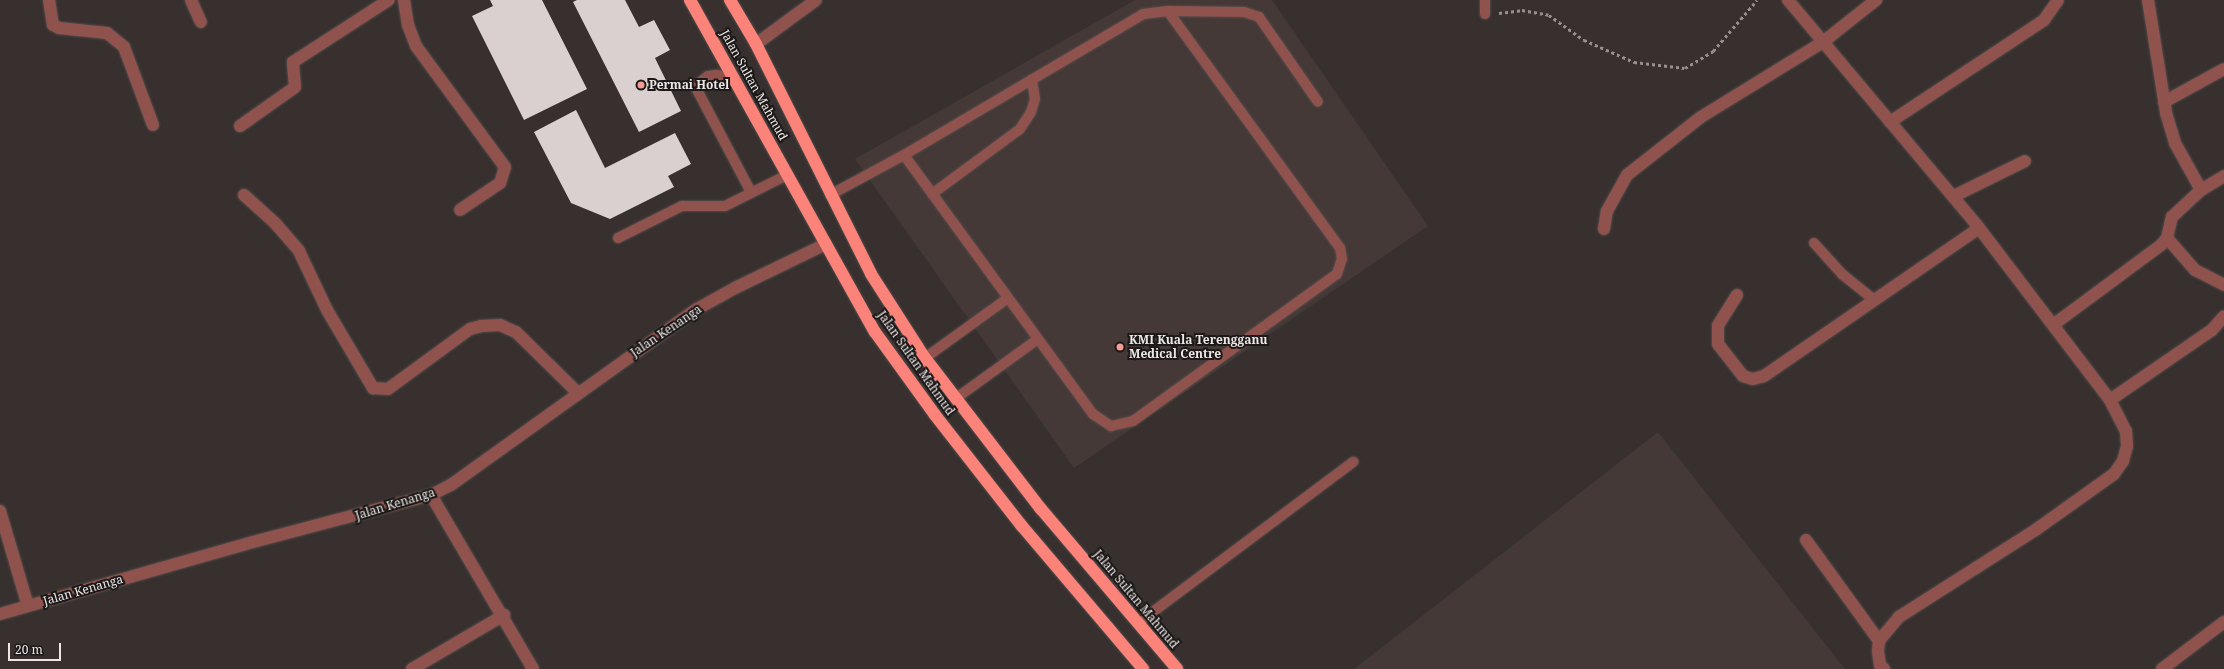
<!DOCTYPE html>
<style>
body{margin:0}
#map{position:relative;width:2224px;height:669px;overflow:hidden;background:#37302f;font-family:"Noto Serif",serif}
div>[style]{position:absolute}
.built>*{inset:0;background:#453937}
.building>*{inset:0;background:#d9d0cf}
.path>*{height:2.5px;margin-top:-1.25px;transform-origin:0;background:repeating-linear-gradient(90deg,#958f8e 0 3px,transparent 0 6px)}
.roads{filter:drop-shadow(0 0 1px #544d4c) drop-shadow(0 0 1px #544d4c)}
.lane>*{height:10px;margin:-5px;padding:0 5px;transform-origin:5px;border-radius:5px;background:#90524c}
.street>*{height:12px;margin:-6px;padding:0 6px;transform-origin:6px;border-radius:6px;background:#90524c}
.highway>*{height:12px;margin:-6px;padding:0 6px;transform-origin:6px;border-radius:6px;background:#fc8379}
.dots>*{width:11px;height:11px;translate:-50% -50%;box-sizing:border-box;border:2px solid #1c1918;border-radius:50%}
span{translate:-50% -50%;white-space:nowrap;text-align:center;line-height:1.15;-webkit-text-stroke:4px #1c1918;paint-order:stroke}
.poi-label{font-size:12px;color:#ece7e6;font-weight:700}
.left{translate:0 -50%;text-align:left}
.street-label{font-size:12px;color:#ece7e6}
.scale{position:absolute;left:8px;top:643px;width:53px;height:18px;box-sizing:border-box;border:2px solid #ece7e6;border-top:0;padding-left:5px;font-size:12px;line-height:14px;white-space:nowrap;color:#ece7e6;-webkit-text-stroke:3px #1c1918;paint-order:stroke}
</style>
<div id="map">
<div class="built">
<i style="clip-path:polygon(1135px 0,1272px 0,1428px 226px,1074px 468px,855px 159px)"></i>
<i style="clip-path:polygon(1658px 432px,1845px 669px,1354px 669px)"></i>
</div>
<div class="building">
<i style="clip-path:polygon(490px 0,542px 0,587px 89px,524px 120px,472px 16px,493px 6px)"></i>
<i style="clip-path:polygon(577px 0,625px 0,639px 27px,654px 20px,670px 50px,655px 58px,681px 111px,639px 132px,573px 2px)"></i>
<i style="clip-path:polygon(576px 110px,605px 168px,675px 133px,691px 164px,668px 176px,674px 187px,610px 219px,571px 203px,534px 132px)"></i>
</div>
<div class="path">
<i style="left:1499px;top:13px;width:23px;rotate:-7deg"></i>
<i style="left:1522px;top:10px;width:27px;rotate:10deg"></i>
<i style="left:1549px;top:15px;width:43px;rotate:35.5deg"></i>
<i style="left:1584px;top:40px;width:55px;rotate:23.7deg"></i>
<i style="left:1634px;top:62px;width:51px;rotate:6.7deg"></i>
<i style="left:1685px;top:68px;width:33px;rotate:-31deg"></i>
<i style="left:1713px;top:51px;width:67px;rotate:-49.2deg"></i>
</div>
<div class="roads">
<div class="lane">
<i style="left:1485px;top:0;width:14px;rotate:90deg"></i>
<i style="left:735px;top:80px;width:19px;rotate:-164deg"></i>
<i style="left:717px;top:75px;width:9px;rotate:174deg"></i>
<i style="left:708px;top:76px;width:16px;rotate:142deg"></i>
<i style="left:695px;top:86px;width:120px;rotate:62.2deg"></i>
<i style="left:904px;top:155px;width:321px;rotate:53.9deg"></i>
<i style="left:1093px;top:414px;width:22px;rotate:34deg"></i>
<i style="left:1111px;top:426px;width:23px;rotate:-13deg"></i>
<i style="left:1133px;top:421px;width:251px;rotate:-35.8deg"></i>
<i style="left:1337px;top:274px;width:16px;rotate:-72deg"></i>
<i style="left:1342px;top:259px;width:11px;rotate:-100deg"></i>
<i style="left:1340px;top:248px;width:293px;rotate:-126deg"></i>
<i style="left:932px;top:194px;width:109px;rotate:-36.5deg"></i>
<i style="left:1020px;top:129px;width:20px;rotate:-57deg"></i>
<i style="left:1031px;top:112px;width:14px;rotate:-73deg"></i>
<i style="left:1035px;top:99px;width:20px;rotate:-99deg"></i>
<i style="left:830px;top:195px;width:84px;rotate:-28.4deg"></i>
<i style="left:904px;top:155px;width:277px;rotate:-30.5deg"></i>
<i style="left:1143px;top:14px;width:25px;rotate:-7deg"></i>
<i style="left:1168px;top:11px;width:76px;rotate:0.8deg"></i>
<i style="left:1244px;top:12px;width:16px;rotate:18deg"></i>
<i style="left:1259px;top:17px;width:103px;rotate:55.2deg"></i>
<i style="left:618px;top:238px;width:72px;rotate:-26.6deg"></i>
<i style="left:682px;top:206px;width:43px"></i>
<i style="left:725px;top:206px;width:69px;rotate:-26.6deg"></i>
<i style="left:1814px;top:243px;width:42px;rotate:47.9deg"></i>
<i style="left:1842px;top:274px;width:40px;rotate:39deg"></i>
<i style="left:925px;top:358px;width:102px;rotate:-35.9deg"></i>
<i style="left:955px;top:399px;width:102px;rotate:-35.9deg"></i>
<i style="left:1138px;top:623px;width:269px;rotate:-36.8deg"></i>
</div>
<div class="street">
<i style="left:49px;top:0;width:25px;rotate:81deg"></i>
<i style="left:53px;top:25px;width:7px;rotate:27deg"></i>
<i style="left:59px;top:28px;width:48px;rotate:5.9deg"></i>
<i style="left:107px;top:33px;width:22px;rotate:39deg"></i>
<i style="left:124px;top:47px;width:83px;rotate:69.6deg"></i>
<i style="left:191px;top:0;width:24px;rotate:66deg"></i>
<i style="left:404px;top:0;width:25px;rotate:81deg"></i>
<i style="left:408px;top:25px;width:22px;rotate:69deg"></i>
<i style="left:416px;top:46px;width:150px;rotate:53.7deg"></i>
<i style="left:505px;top:167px;width:17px;rotate:107deg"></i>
<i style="left:500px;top:183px;width:48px;rotate:146deg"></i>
<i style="left:1788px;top:0;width:297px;rotate:50deg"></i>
<i style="left:1979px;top:228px;width:216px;rotate:52.7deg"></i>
<i style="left:2110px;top:400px;width:35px;rotate:63deg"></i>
<i style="left:2126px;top:431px;width:15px;rotate:86deg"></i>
<i style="left:2127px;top:446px;width:16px;rotate:105deg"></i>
<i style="left:2123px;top:461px;width:16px;rotate:125deg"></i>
<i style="left:2114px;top:474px;width:95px;rotate:144.5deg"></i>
<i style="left:2037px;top:529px;width:164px;rotate:147.5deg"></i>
<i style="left:1899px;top:617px;width:31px;rotate:130deg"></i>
<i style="left:1879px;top:641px;width:10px;rotate:96deg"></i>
<i style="left:1878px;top:651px;width:14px;rotate:82deg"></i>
<i style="left:1880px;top:665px;width:6px;rotate:45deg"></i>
<i style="left:2148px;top:0;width:114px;rotate:80.9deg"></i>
<i style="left:2166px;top:113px;width:31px;rotate:73deg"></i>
<i style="left:2175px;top:143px;width:54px;rotate:61deg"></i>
<i style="left:756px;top:44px;width:74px;rotate:-36.3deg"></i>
<i style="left:2164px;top:102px;width:68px;rotate:-28.8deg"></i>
<i style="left:1890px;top:122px;width:185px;rotate:-33.5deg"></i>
<i style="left:2044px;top:20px;width:24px;rotate:-55deg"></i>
<i style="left:240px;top:126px;width:67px;rotate:-35.3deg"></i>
<i style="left:295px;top:87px;width:25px;rotate:-95deg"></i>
<i style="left:293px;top:62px;width:114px;rotate:-32.9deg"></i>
<i style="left:244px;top:195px;width:42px;rotate:42.1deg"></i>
<i style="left:275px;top:223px;width:37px;rotate:49deg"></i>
<i style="left:299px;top:251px;width:65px;rotate:64.6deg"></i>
<i style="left:327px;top:310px;width:91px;rotate:59.5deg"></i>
<i style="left:373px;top:388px;width:15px;rotate:4deg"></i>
<i style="left:388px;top:389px;width:102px;rotate:-36.2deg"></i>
<i style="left:470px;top:329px;width:11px;rotate:-15deg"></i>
<i style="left:481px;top:326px;width:19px;rotate:-3deg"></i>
<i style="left:500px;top:325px;width:17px;rotate:24deg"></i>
<i style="left:516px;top:332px;width:87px;rotate:44.5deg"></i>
<i style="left:1954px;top:196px;width:79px;rotate:-26.2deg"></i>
<i style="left:1604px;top:229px;width:18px;rotate:-81deg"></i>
<i style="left:1607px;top:211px;width:41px;rotate:-60.9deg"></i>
<i style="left:1627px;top:175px;width:94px;rotate:-38.1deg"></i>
<i style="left:1701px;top:117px;width:143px;rotate:-31.6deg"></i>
<i style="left:1823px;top:42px;width:68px;rotate:-38.4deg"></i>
<i style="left:2167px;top:238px;width:43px;rotate:48.8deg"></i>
<i style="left:2195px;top:270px;width:33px;rotate:27deg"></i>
<i style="left:1737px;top:295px;width:36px;rotate:122deg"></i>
<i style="left:1718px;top:326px;width:18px;rotate:90deg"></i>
<i style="left:1718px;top:344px;width:41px;rotate:52deg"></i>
<i style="left:1743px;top:376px;width:10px;rotate:17deg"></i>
<i style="left:1753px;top:379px;width:11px;rotate:-15deg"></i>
<i style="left:1764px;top:376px;width:261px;rotate:-34.5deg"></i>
<i style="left:2053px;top:325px;width:134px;rotate:-36.5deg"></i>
<i style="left:2161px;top:245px;width:9px;rotate:-49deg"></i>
<i style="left:2167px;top:238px;width:22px;rotate:-77deg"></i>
<i style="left:2172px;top:217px;width:40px;rotate:-43deg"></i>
<i style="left:2201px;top:190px;width:27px;rotate:-31deg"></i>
<i style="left:2110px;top:400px;width:124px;rotate:-34.5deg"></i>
<i style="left:2212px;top:330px;width:18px;rotate:-49deg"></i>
<i style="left:431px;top:495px;width:202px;rotate:59.6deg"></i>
<i style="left:0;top:511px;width:99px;rotate:73.6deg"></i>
<i style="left:1806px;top:540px;width:125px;rotate:54.1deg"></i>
<i style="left:0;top:614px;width:263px;rotate:-15.9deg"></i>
<i style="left:253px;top:542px;width:184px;rotate:-14.8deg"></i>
<i style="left:431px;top:495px;width:22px;rotate:-27deg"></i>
<i style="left:451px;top:485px;width:302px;rotate:-35.6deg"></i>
<i style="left:697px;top:309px;width:46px;rotate:-28.8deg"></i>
<i style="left:737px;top:287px;width:99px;rotate:-25.8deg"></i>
<i style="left:412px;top:669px;width:107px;rotate:-30.4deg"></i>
<i style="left:2162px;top:669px;width:78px;rotate:-37.2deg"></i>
</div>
<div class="highway">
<i style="left:690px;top:0;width:380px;rotate:60.9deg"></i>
<i style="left:875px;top:332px;width:102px;rotate:54.1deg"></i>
<i style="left:935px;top:415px;width:140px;rotate:52deg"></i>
<i style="left:1021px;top:525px;width:189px;rotate:49.7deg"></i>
<i style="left:730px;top:0;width:51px;rotate:59.4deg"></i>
<i style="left:756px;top:44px;width:257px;rotate:63.4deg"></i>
<i style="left:871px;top:274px;width:100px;rotate:57.3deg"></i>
<i style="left:925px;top:358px;width:190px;rotate:52.5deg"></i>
<i style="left:1041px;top:509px;width:210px;rotate:49.6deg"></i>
</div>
</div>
<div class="dots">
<i style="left:641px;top:85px;background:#f59c93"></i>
<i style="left:1120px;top:347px;background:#f59c93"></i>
</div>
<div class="poi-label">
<span class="left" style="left:649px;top:85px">Permai Hotel</span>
<span class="left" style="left:1129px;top:347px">KMI Kuala Terengganu<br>Medical Centre</span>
</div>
<div class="street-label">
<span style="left:754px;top:85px;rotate:61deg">Jalan Sultan Mahmud</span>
<span style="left:666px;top:331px;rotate:-34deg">Jalan Kenanga</span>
<span style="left:916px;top:363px;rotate:55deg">Jalan Sultan Mahmud</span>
<span style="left:395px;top:504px;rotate:-17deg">Jalan Kenanga</span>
<span style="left:83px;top:590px;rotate:-16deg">Jalan Kenanga</span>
<span style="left:1136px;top:599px;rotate:50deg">Jalan Sultan Mahmud</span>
</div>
<div class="scale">20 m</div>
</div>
